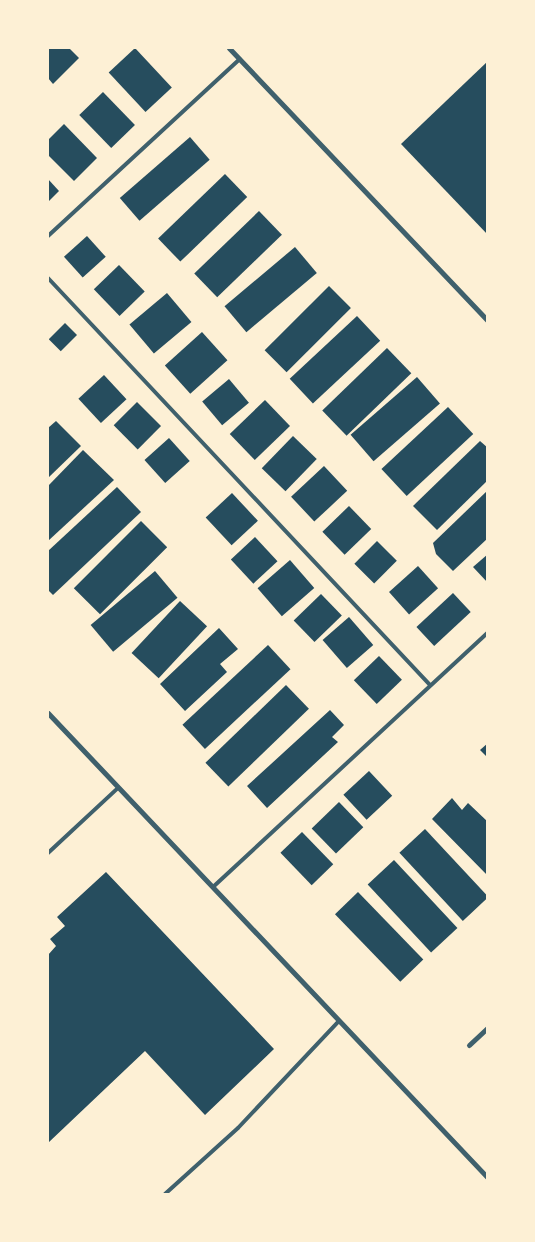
<!DOCTYPE html>
<style>
body{margin:0}
#map{position:relative;width:535px;height:1242px;overflow:hidden;background:#fdf0d5;font-family:Jost,sans-serif}
div>[style]{position:absolute}
.building>*{inset:0;background:#264d5e;transform-origin:0 0}
.service>*{height:4px;margin:-2px;padding:0 2px;transform-origin:2px;border-radius:2px;background:#3f606c}
.minor>*{height:5px;margin:-2.5px;padding:0 2.5px;transform-origin:2.5px;border-radius:2.5px;background:#3f606c}
span{translate:-50% -50%;white-space:nowrap;text-align:center;line-height:1.15;-webkit-text-stroke:4px #fdf0d5;paint-order:stroke}
.frame{position:absolute;inset:0;border:49px solid #fdf0d5;pointer-events:none}
</style>
<div id="map">
<div class="building">
<i style="clip-path:polygon(48px 48px,69px 48px,79px 58px,53px 84px,48px 78px)"></i>
<i style="left:135px;top:48px;width:54px;height:36px;rotate:47deg"></i>
<i style="clip-path:polygon(488px 61px,488px 235px,401px 144px)"></i>
<i style="left:103px;top:92px;width:46px;height:33px;rotate:46deg"></i>
<i style="clip-path:polygon(64px 124px,97px 158px,74px 181px,48px 155px,48px 140px)"></i>
<i style="left:190px;top:137px;width:30px;height:93px;rotate:49deg"></i>
<i style="left:225px;top:174px;width:32px;height:93px;rotate:46deg"></i>
<i style="clip-path:polygon(48px 179px,59px 191px,48px 202px)"></i>
<i style="left:259px;top:211px;width:33px;height:90px;rotate:46deg"></i>
<i style="left:87px;top:236px;width:28px;height:31px;rotate:48deg"></i>
<i style="left:295px;top:247px;width:34px;height:92px;rotate:50deg"></i>
<i style="left:119px;top:265px;width:37px;height:35px;rotate:46deg"></i>
<i style="left:329px;top:286px;width:31px;height:91px;rotate:45deg"></i>
<i style="left:167px;top:293px;width:38px;height:49px;rotate:50deg"></i>
<i style="left:357px;top:316px;width:34px;height:92px;rotate:47deg"></i>
<i style="left:65px;top:323px;width:17px;height:23px;rotate:45deg"></i>
<i style="left:202px;top:332px;width:38px;height:50px;rotate:48deg"></i>
<i style="left:387px;top:348px;width:35px;height:90px;rotate:46deg"></i>
<i style="left:104px;top:375px;width:33px;height:35px;rotate:47deg"></i>
<i style="left:417px;top:377px;width:35px;height:88px;rotate:49deg"></i>
<i style="left:229px;top:379px;width:31px;height:35px;rotate:50deg"></i>
<i style="left:265px;top:400px;width:36px;height:49px;rotate:46deg"></i>
<i style="left:137px;top:402px;width:34px;height:33px;rotate:45deg"></i>
<i style="left:448px;top:407px;width:37px;height:91px;rotate:47deg"></i>
<i style="clip-path:polygon(56px 421px,81px 446px,48px 478px,48px 428px)"></i>
<i style="left:293px;top:436px;width:33px;height:45px;rotate:44deg"></i>
<i style="left:169px;top:438px;width:31px;height:33px;rotate:48deg"></i>
<i style="clip-path:polygon(480px 441px,488px 448px,488px 480px,437px 530px,413px 506px)"></i>
<i style="clip-path:polygon(83px 450px,114px 480px,48px 541px,48px 486px)"></i>
<i style="left:324px;top:466px;width:34px;height:45px;rotate:47deg"></i>
<i style="clip-path:polygon(117px 487px,141px 512px,53px 595px,48px 590px,48px 551px)"></i>
<i style="clip-path:polygon(488px 490px,488px 538px,453px 571px,436px 554px,433px 543px)"></i>
<i style="left:232px;top:493px;width:38px;height:36px;rotate:47deg"></i>
<i style="left:349px;top:506px;width:32px;height:37px;rotate:46deg"></i>
<i style="left:141px;top:521px;width:37px;height:95px;rotate:45deg"></i>
<i style="left:255px;top:537px;width:33px;height:33px;rotate:47deg"></i>
<i style="left:377px;top:541px;width:28px;height:32px;rotate:45deg"></i>
<i style="clip-path:polygon(488px 554px,488px 583px,473px 567px)"></i>
<i style="left:290px;top:560px;width:37px;height:43px;rotate:49deg"></i>
<i style="left:418px;top:566px;width:30px;height:39px;rotate:48deg"></i>
<i style="left:155px;top:571px;width:35px;height:84px;rotate:50deg"></i>
<i style="left:453px;top:593px;width:26px;height:50px;rotate:47deg"></i>
<i style="left:321px;top:594px;width:30px;height:38px;rotate:46deg"></i>
<i style="left:180px;top:601px;width:37px;height:71px;rotate:43deg"></i>
<i style="left:349px;top:617px;width:37px;height:35px;rotate:49deg"></i>
<i style="clip-path:polygon(219px 628px,238px 649px,220px 664px,227px 672px,185px 711px,160px 684px)"></i>
<i style="left:268px;top:645px;width:33px;height:117px;rotate:47deg"></i>
<i style="left:379px;top:656px;width:33px;height:35px;rotate:46deg"></i>
<i style="left:286px;top:685px;width:33px;height:112px;rotate:46deg"></i>
<i style="clip-path:polygon(330px 710px,344px 725px,332px 737px,338px 742px,267px 808px,247px 786px)"></i>
<i style="clip-path:polygon(488px 743px,488px 758px,480px 750px)"></i>
<i style="left:369px;top:771px;width:34px;height:35px;rotate:47deg"></i>
<i style="clip-path:polygon(452px 798px,462px 810px,468px 803px,488px 822px,488px 876px,432px 819px)"></i>
<i style="left:339px;top:802px;width:35px;height:38px;rotate:46deg"></i>
<i style="left:425px;top:829px;width:93px;height:35px;rotate:47deg"></i>
<i style="left:302px;top:832px;width:45px;height:30px;rotate:46deg"></i>
<i style="left:394px;top:860px;width:93px;height:36px;rotate:47deg"></i>
<i style="clip-path:polygon(106px 872px,274px 1049px,205px 1115px,145px 1051px,48px 1143px,48px 955px,56px 946px,50px 939px,65px 926px,57px 917px)"></i>
<i style="left:358px;top:892px;width:94px;height:32px;rotate:46deg"></i>
</div>
<div class="service">
<i style="left:48px;top:236px;width:261px;rotate:-42.7deg"></i>
<i style="left:48px;top:278px;width:558px;rotate:46.81deg"></i>
<i style="left:48px;top:853px;width:96px;rotate:-42.9deg"></i>
<i style="left:213px;top:887px;width:375px;rotate:-42.8deg"></i>
<i style="left:165px;top:1194px;width:98px;rotate:-42.1deg"></i>
<i style="left:238px;top:1128px;width:147px;rotate:-46.7deg"></i>
</div>
<div class="minor">
<i style="left:229px;top:48px;width:376px;rotate:46.5deg"></i>
<i style="left:48px;top:713px;width:640px;rotate:46.58deg"></i>
<i style="left:469px;top:1045px;width:26px;rotate:-43deg"></i>
</div>
<div class="frame"></div>
</div>
